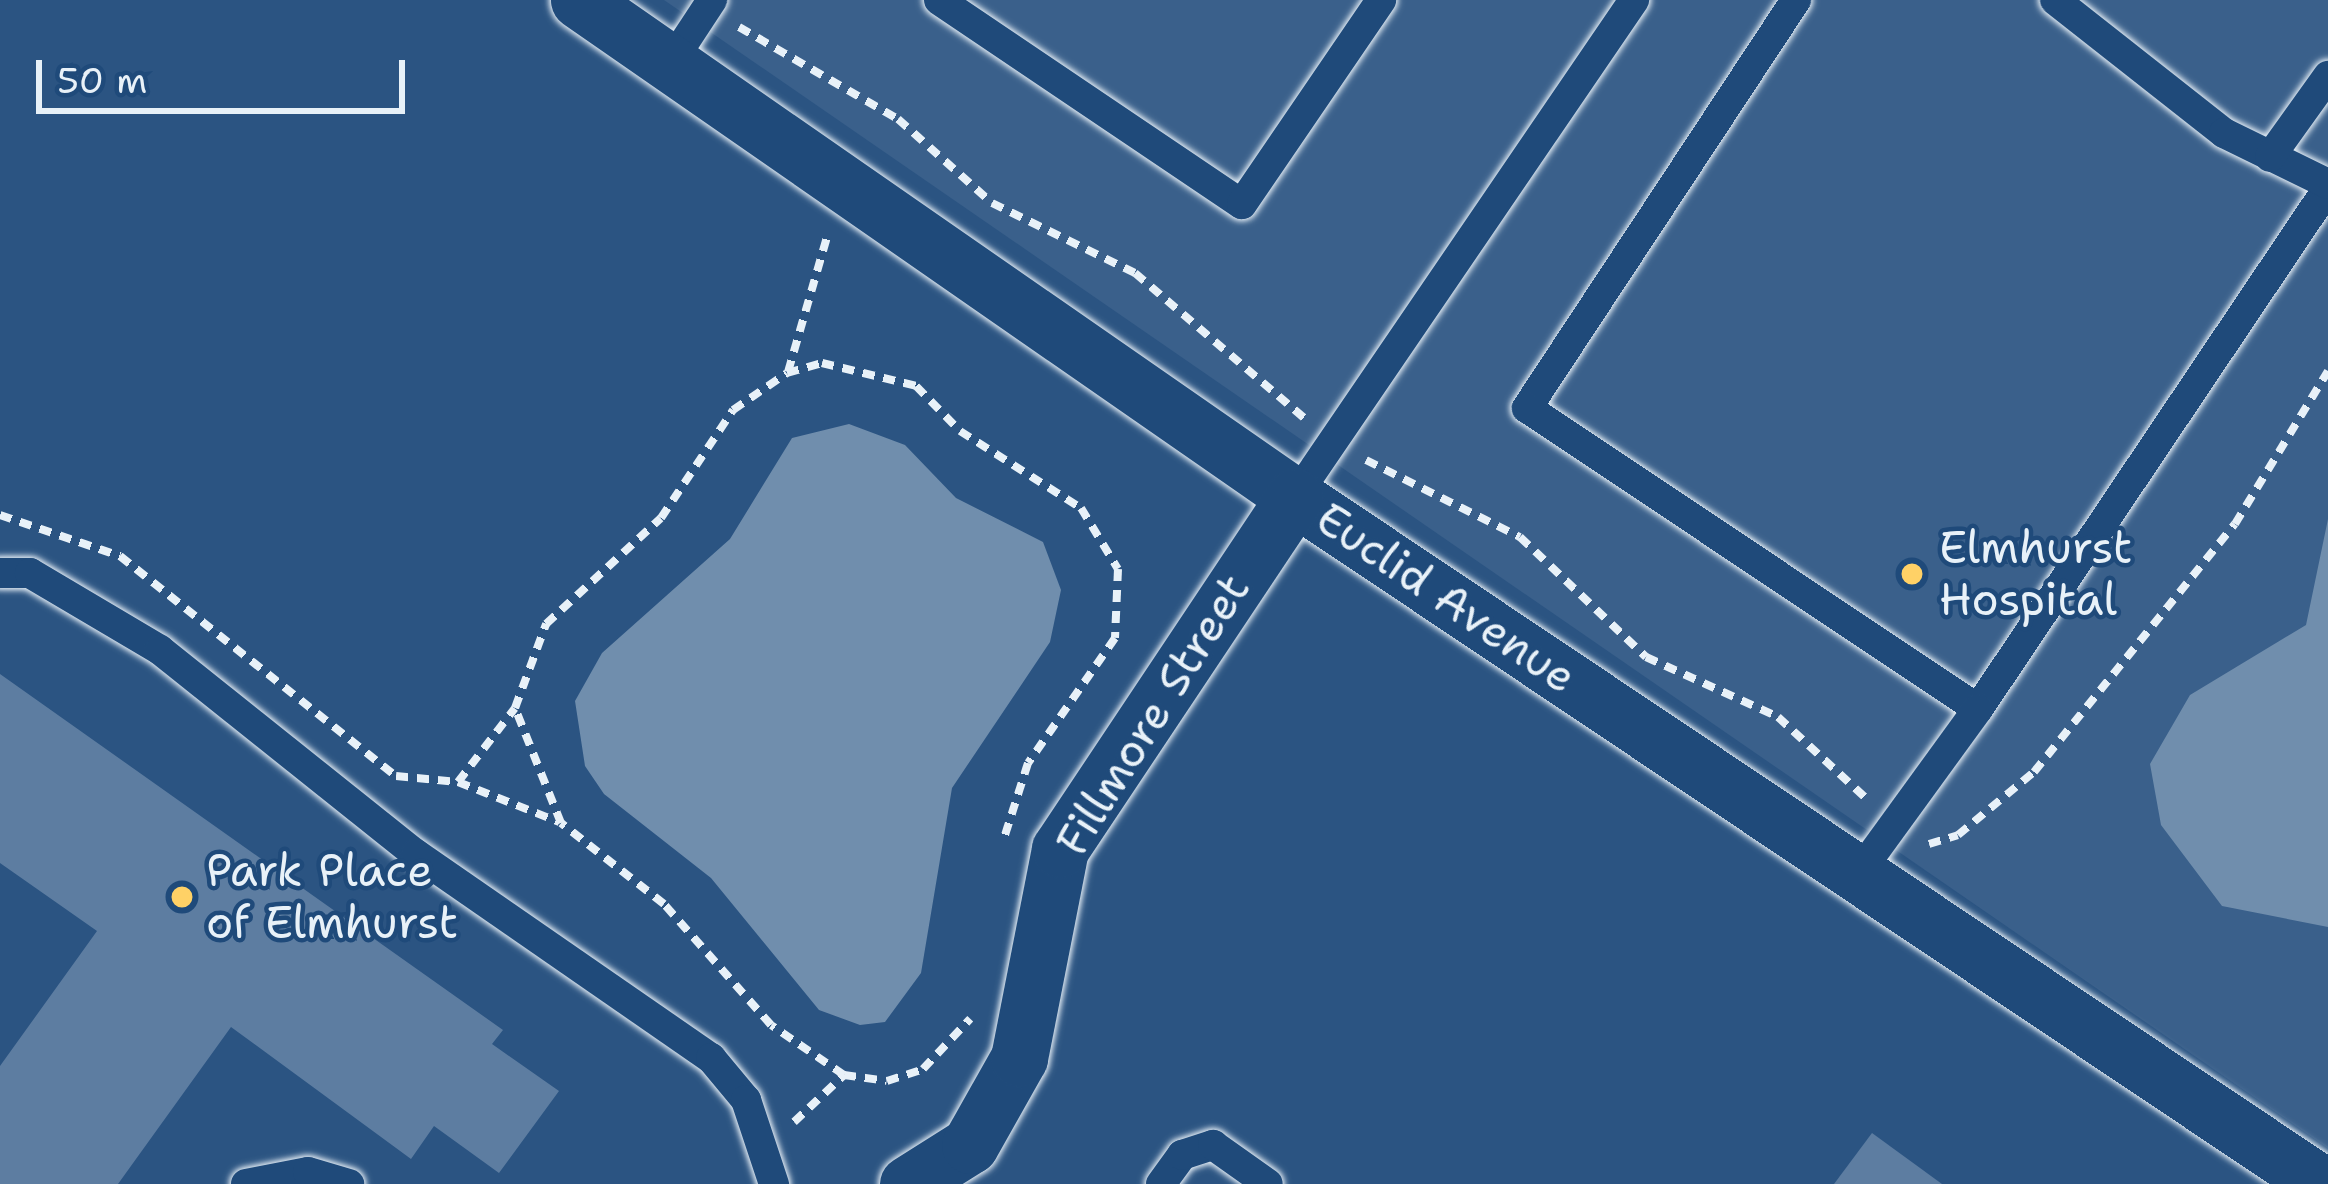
<!DOCTYPE html>
<style>
body{margin:0}
#map{position:relative;width:2328px;height:1184px;overflow:hidden;background:#2b5482;font-family:"Shantell Sans",sans-serif}
div>[style]{position:absolute}
.built>*{inset:0;background:#3a608b}
.water>*{inset:0;background:#708ead}
.building>*{inset:0;background:#5d7da1}
.path>*{height:8px;margin-top:-4px;transform-origin:0;background:repeating-linear-gradient(90deg,#e8f1f8 0 12px,transparent 0 21px)}
.roads{filter:drop-shadow(0 0 3px #e8f1f8) drop-shadow(0 0 3px #e8f1f8)}
.lane>*{height:30px;margin:-15px;padding:0 15px;transform-origin:15px;border-radius:15px;background:#1f4a7a}
.street>*{height:57px;margin:-28.5px;padding:0 28.5px;transform-origin:28.5px;border-radius:28.5px;background:#1f4a7a}
.dots>*{width:33px;height:33px;translate:-50% -50%;box-sizing:border-box;border:6px solid #1f4a7a;border-radius:50%}
span{translate:-50% -50%;white-space:nowrap;text-align:center;line-height:1.15;-webkit-text-stroke:9px #1f4a7a;paint-order:stroke}
.poi-label{font-size:45px;color:#e8f1f8}
.left{translate:0 -50%;text-align:left}
.street-label{font-size:45px;color:#e8f1f8}
.scale{position:absolute;left:36px;top:60px;width:369px;height:54px;box-sizing:border-box;border:6px solid #e8f1f8;border-top:0;padding-left:15px;font-size:36px;line-height:42px;white-space:nowrap;color:#e8f1f8;-webkit-text-stroke:9px #1f4a7a;paint-order:stroke}
</style>
<div id="map">
<div class="built">
<i style="clip-path:polygon(664px 0,2328px 0,2328px 1148px)"></i>
</div>
<div class="water">
<i style="clip-path:polygon(849px 424px,905px 445px,956px 498px,1043px 542px,1061px 590px,1050px 642px,952px 788px,921px 973px,885px 1022px,860px 1025px,819px 1010px,711px 878px,604px 794px,585px 766px,575px 701px,602px 653px,730px 539px,792px 438px)"></i>
<i style="clip-path:polygon(2328px 519px,2328px 927px,2222px 906px,2161px 825px,2150px 764px,2190px 695px,2306px 625px)"></i>
</div>
<div class="building">
<i style="clip-path:polygon(0 674px,503px 1030px,492px 1044px,559px 1091px,499px 1173px,434px 1126px,411px 1159px,231px 1027px,118px 1184px,0 1184px,0 1066px,97px 931px,0 863px)"></i>
<i style="clip-path:polygon(1872px 1133px,1942px 1184px,1834px 1184px)"></i>
</div>
<div class="path">
<i style="left:739px;top:27px;width:184px;rotate:30.1deg"></i>
<i style="left:898px;top:119px;width:126px;rotate:41.8deg"></i>
<i style="left:992px;top:203px;width:159px;rotate:26.1deg"></i>
<i style="left:1135px;top:273px;width:223px;rotate:40.6deg"></i>
<i style="left:788px;top:372px;width:141px;rotate:-73.9deg"></i>
<i style="left:1366px;top:460px;width:172px;rotate:26.6deg"></i>
<i style="left:1520px;top:537px;width:174px;rotate:43.6deg"></i>
<i style="left:1646px;top:657px;width:145px;rotate:24.4deg"></i>
<i style="left:1778px;top:717px;width:122px;rotate:42.7deg"></i>
<i style="left:0;top:515px;width:127px;rotate:18.9deg"></i>
<i style="left:120px;top:556px;width:353px;rotate:38.6deg"></i>
<i style="left:396px;top:776px;width:62px;rotate:5.5deg"></i>
<i style="left:458px;top:782px;width:109px;rotate:21.6deg"></i>
<i style="left:458px;top:782px;width:93px;rotate:-52.4deg"></i>
<i style="left:1929px;top:844px;width:30px;rotate:-17deg"></i>
<i style="left:1958px;top:835px;width:99px;rotate:-39.7deg"></i>
<i style="left:2034px;top:772px;width:319px;rotate:-51deg"></i>
<i style="left:2235px;top:524px;width:179px;rotate:-58.7deg"></i>
<i style="left:844px;top:1075px;width:88px;rotate:-145.6deg"></i>
<i style="left:771px;top:1025px;width:162px;rotate:-131.5deg"></i>
<i style="left:664px;top:904px;width:131px;rotate:-141.8deg"></i>
<i style="left:561px;top:823px;width:124px;rotate:-111.8deg"></i>
<i style="left:515px;top:708px;width:90px;rotate:-69.7deg"></i>
<i style="left:546px;top:624px;width:156px;rotate:-42.7deg"></i>
<i style="left:661px;top:518px;width:130px;rotate:-56.3deg"></i>
<i style="left:733px;top:410px;width:65px;rotate:-34.4deg"></i>
<i style="left:787px;top:373px;width:36px;rotate:-16deg"></i>
<i style="left:822px;top:363px;width:97px;rotate:13.7deg"></i>
<i style="left:916px;top:386px;width:63px;rotate:45.6deg"></i>
<i style="left:960px;top:431px;width:143px;rotate:32.5deg"></i>
<i style="left:1081px;top:508px;width:71px;rotate:58.8deg"></i>
<i style="left:1118px;top:569px;width:69px;rotate:92.5deg"></i>
<i style="left:1115px;top:638px;width:152px;rotate:124.8deg"></i>
<i style="left:1028px;top:763px;width:76px;rotate:107.7deg"></i>
<i style="left:794px;top:1122px;width:69px;rotate:-43.2deg"></i>
<i style="left:844px;top:1075px;width:43px;rotate:7.9deg"></i>
<i style="left:887px;top:1081px;width:38px;rotate:-18deg"></i>
<i style="left:923px;top:1069px;width:69px;rotate:-46.8deg"></i>
</div>
<div class="roads">
<div class="lane">
<i style="left:939px;top:0;width:365px;rotate:34deg"></i>
<i style="left:1242px;top:204px;width:247px;rotate:-55.7deg"></i>
<i style="left:1796px;top:0;width:489px;rotate:123.4deg"></i>
<i style="left:1527px;top:408px;width:542px;rotate:33.72deg"></i>
<i style="left:1978px;top:709px;width:628px;rotate:-56.11deg"></i>
<i style="left:2055px;top:0;width:215px;rotate:38.2deg"></i>
<i style="left:2224px;top:133px;width:116px;rotate:26.1deg"></i>
<i style="left:670px;top:64px;width:77px;rotate:-56.7deg"></i>
<i style="left:2270px;top:157px;width:100px;rotate:-54.4deg"></i>
<i style="left:1295px;top:497px;width:602px;rotate:-55.7deg"></i>
<i style="left:0;top:573px;width:30px"></i>
<i style="left:30px;top:573px;width:151px;rotate:30.6deg"></i>
<i style="left:160px;top:650px;width:327px;rotate:38.6deg"></i>
<i style="left:416px;top:854px;width:359px;rotate:34.7deg"></i>
<i style="left:711px;top:1058px;width:55px;rotate:50.2deg"></i>
<i style="left:746px;top:1100px;width:89px;rotate:71.6deg"></i>
<i style="left:1858px;top:874px;width:204px;rotate:-54deg"></i>
<i style="left:246px;top:1184px;width:63px;rotate:-11deg"></i>
<i style="left:308px;top:1172px;width:43px;rotate:16.3deg"></i>
<i style="left:1161px;top:1184px;width:36px;rotate:-54deg"></i>
<i style="left:1182px;top:1155px;width:33px;rotate:-18deg"></i>
<i style="left:1213px;top:1145px;width:67px;rotate:35.3deg"></i>
</div>
<div class="street">
<i style="left:579px;top:0;width:872px;rotate:34.77deg"></i>
<i style="left:1295px;top:497px;width:1235px;rotate:33.81deg"></i>
<i style="left:908px;top:1184px;width:73px;rotate:-32.2deg"></i>
<i style="left:970px;top:1145px;width:100px;rotate:-60.6deg"></i>
<i style="left:1019px;top:1058px;width:213px;rotate:-78.9deg"></i>
<i style="left:1060px;top:849px;width:423px;rotate:-56.3deg"></i>
</div>
</div>
<div class="dots">
<i style="left:1912px;top:574px;background:#ffd166"></i>
<i style="left:182px;top:897px;background:#ffd166"></i>
</div>
<div class="poi-label">
<span class="left" style="left:1939px;top:574px">Elmhurst<br>Hospital</span>
<span class="left" style="left:206px;top:897px">Park Place<br>of Elmhurst</span>
</div>
<div class="street-label">
<span style="left:1446px;top:598px;rotate:34deg">Euclid Avenue</span>
<span style="left:1153px;top:715px;rotate:-58deg">Fillmore Street</span>
</div>
<div class="scale">50 m</div>
</div>
